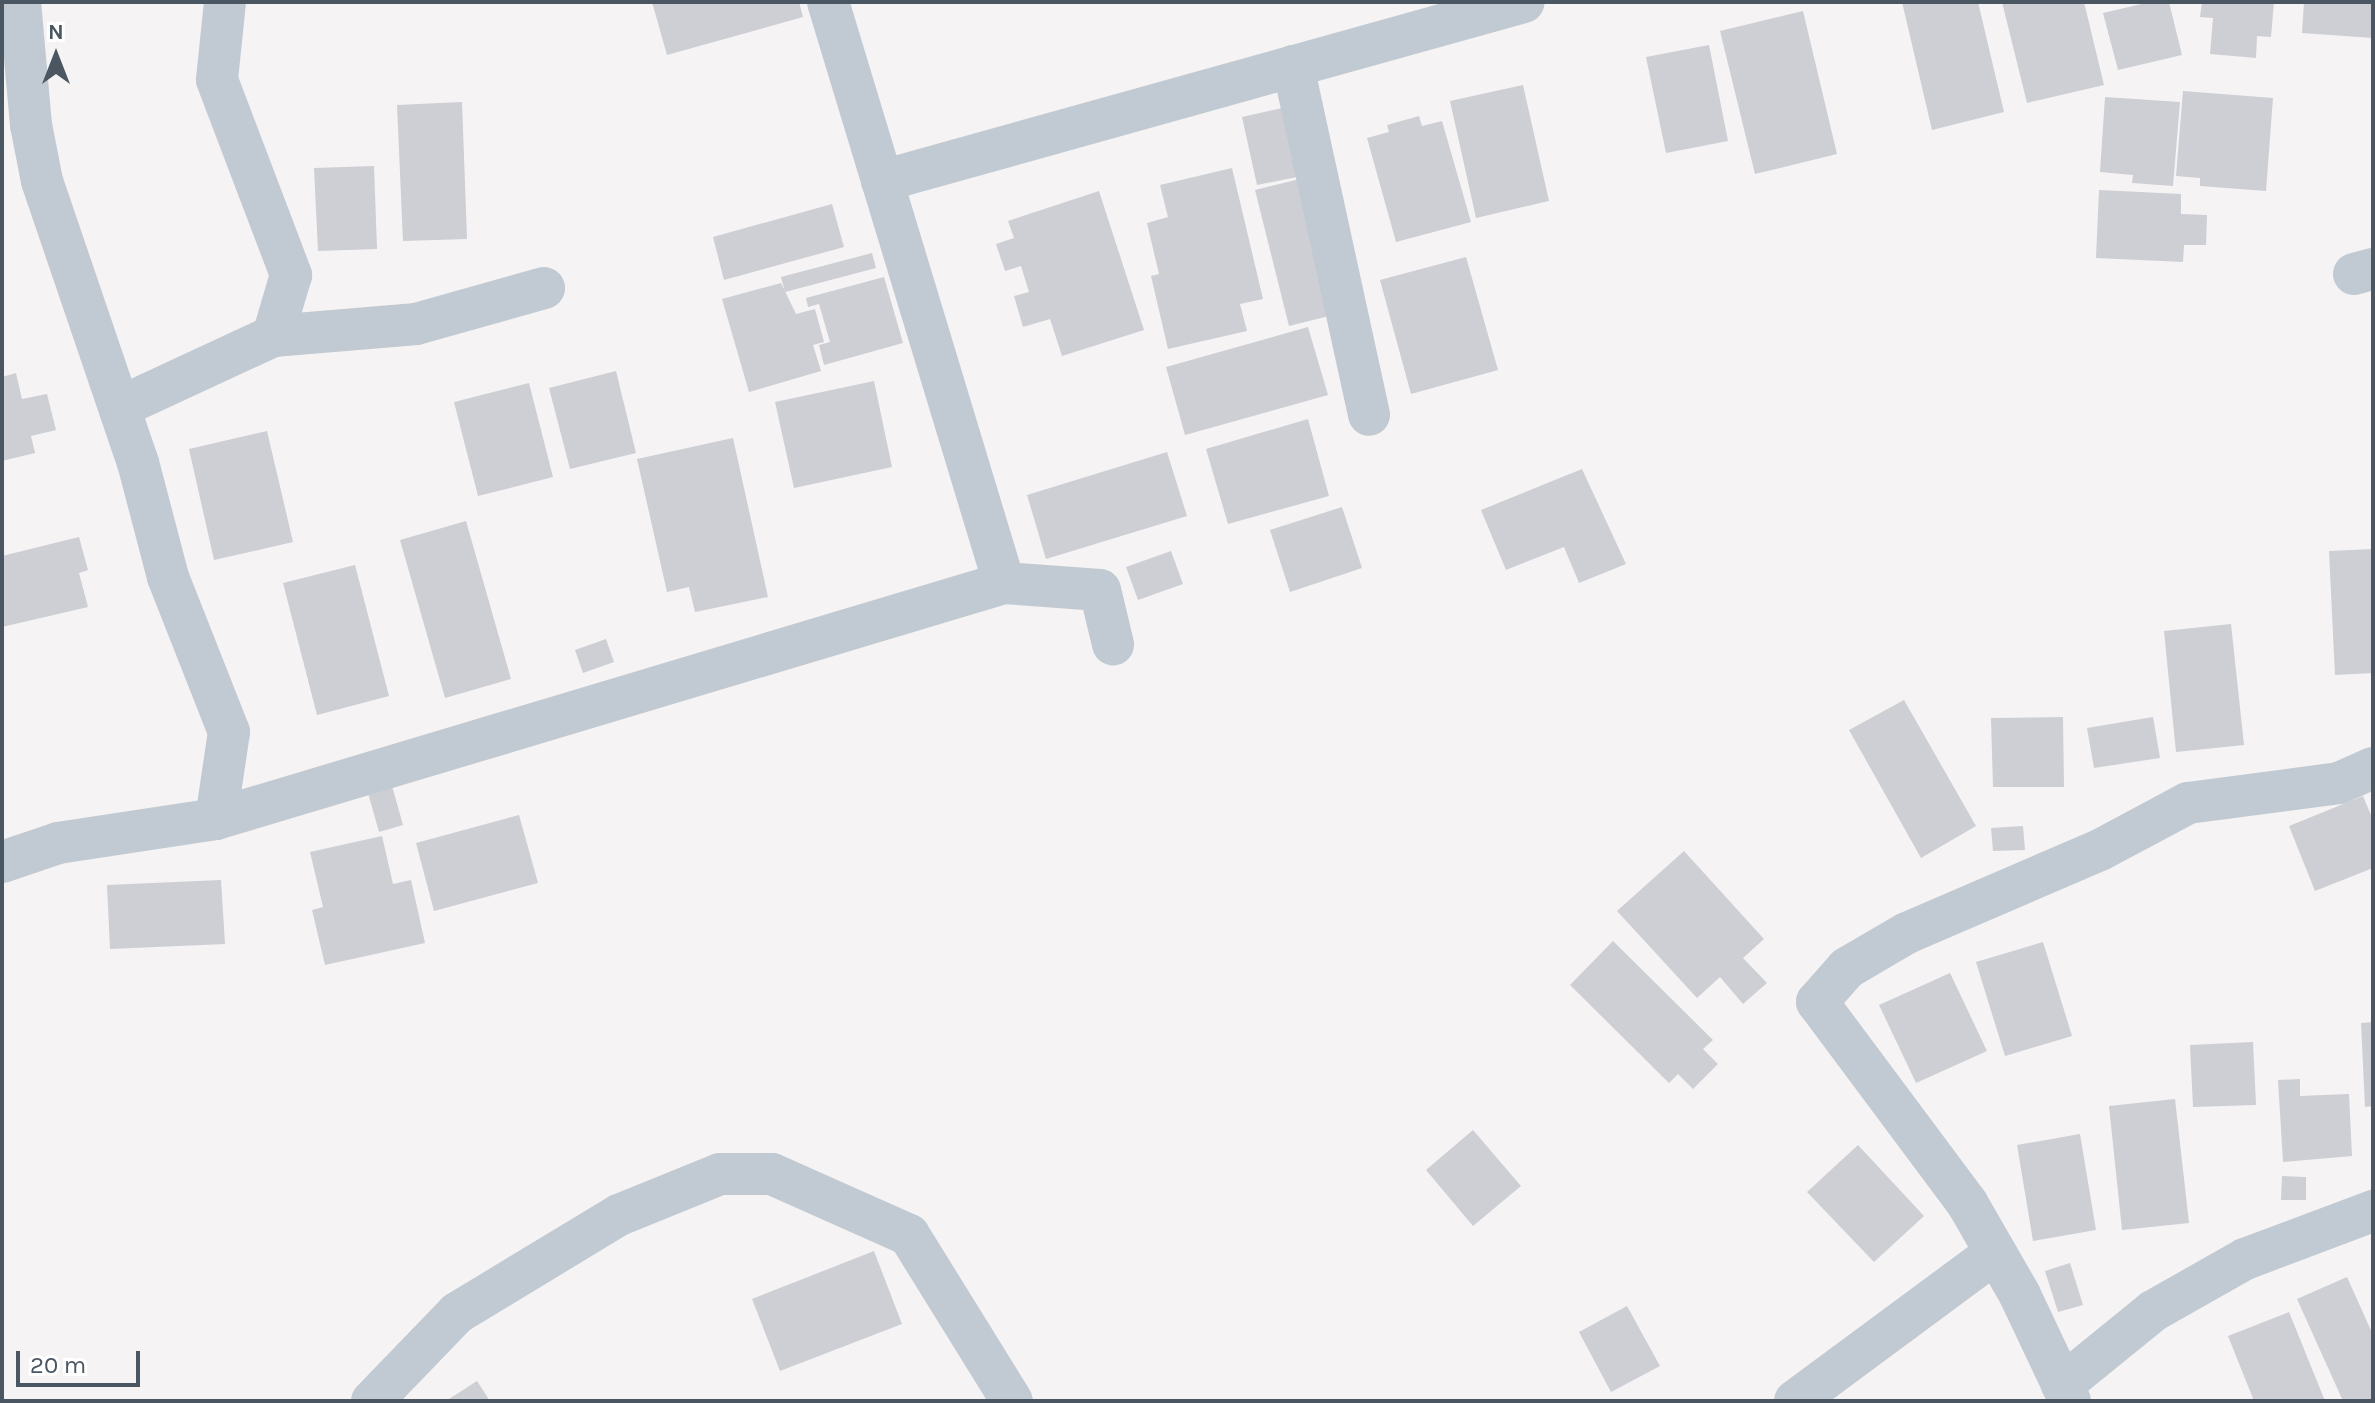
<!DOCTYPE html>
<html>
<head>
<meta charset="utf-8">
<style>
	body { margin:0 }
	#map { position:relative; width:2375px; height:1403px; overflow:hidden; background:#f5f3f3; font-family:Karla,sans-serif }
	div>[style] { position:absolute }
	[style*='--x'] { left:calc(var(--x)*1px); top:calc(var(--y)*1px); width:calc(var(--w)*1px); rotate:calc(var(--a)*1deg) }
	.building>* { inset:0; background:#cdcfd5 }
	.minor>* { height:42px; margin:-21px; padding:0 21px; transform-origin:21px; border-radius:21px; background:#c1cad2 }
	span { translate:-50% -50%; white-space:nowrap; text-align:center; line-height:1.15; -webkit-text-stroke:7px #fff; paint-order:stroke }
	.frame { position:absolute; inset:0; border:4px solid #4a5661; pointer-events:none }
	.north { position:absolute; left:16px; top:16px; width:80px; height:80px; -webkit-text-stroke:6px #fff; paint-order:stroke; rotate:0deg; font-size:22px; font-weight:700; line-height:32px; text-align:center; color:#4a5661 }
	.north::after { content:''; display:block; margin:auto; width:28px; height:36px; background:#4a5661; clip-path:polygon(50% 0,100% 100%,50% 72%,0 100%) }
	.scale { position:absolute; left:16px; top:1351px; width:124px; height:36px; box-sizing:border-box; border:4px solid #4a5661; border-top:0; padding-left:10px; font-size:24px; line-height:28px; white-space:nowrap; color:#4a5661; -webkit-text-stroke:6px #fff; paint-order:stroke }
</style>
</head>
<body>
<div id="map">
	<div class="building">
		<i style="clip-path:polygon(652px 2px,799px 2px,803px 17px,667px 55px)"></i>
		<i style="clip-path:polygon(1902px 2px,1978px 2px,2004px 112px,1932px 130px)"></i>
		<i style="clip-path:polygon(2002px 2px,2084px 2px,2104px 85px,2027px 103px)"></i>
		<i style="clip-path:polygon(2150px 2px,2169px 2px,2182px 55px,2118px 70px,2103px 13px)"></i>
		<i style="clip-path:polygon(2202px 2px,2274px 2px,2271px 37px,2257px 36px,2256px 58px,2210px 54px,2213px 18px,2200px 17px)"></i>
		<i style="clip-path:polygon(2304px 2px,2373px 2px,2373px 38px,2302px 33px)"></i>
		<i style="clip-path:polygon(1803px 11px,1837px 154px,1755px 174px,1720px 31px)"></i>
		<i style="clip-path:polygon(1709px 45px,1728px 141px,1666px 153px,1646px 57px)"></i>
		<i style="clip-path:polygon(1523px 85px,1549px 201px,1476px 218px,1450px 101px)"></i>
		<i style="clip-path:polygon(2183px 91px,2273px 98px,2266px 191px,2200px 186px,2200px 178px,2176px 176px)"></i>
		<i style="clip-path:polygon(2105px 97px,2180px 102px,2173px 186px,2132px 183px,2133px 175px,2100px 172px)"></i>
		<i style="clip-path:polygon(462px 102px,467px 239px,403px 241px,397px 105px)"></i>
		<i style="clip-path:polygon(1282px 108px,1297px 177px,1257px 185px,1242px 117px)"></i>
		<i style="clip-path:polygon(1419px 116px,1422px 126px,1442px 121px,1471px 222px,1396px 242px,1367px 138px,1389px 132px,1387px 125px)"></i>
		<i style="clip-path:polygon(374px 166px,377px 249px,318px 251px,314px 168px)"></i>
		<i style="clip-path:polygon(1232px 168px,1263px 299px,1240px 304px,1247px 331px,1168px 349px,1151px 276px,1159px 274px,1147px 223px,1168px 217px,1160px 185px)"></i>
		<i style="clip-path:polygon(1300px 179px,1333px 315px,1289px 326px,1255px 190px)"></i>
		<i style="clip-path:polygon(2099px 190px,2181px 194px,2181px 214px,2207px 215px,2206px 245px,2184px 245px,2183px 262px,2096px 258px)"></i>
		<i style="clip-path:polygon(1099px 191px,1144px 330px,1062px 356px,1050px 319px,1023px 327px,1014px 296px,1029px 292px,1021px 266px,1005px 271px,996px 244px,1014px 238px,1008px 221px)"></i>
		<i style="clip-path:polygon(832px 204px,844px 247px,724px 280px,713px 237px)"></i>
		<i style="clip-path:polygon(872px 253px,876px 268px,785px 292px,781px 277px)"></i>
		<i style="clip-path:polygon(1466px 257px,1498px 370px,1411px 394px,1380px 280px)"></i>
		<i style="clip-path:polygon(884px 277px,903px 343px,824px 365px,819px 345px,830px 342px,819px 304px,808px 307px,806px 298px)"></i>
		<i style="clip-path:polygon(781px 283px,796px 314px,815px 309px,824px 342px,813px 345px,821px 371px,749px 392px,722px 299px)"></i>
		<i style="clip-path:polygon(1308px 327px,1328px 395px,1185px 435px,1166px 367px)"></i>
		<i style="clip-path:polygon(616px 371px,636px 453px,570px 469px,549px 388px)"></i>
		<i style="clip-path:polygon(16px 373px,22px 399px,47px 394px,56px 430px,31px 436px,35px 453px,2px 461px,2px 377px)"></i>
		<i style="clip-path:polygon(874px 381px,892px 467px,794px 488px,775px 402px)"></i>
		<i style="clip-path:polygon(529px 383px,553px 477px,478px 496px,454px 402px)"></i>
		<i style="clip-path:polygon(1308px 419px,1329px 496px,1228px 524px,1206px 449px)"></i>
		<i style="clip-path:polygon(267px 431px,293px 542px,214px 560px,189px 449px)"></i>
		<i style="clip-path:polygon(733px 438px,768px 597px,695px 612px,689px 587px,667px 592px,637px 459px)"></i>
		<i style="clip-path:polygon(1167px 452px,1187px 516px,1046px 559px,1027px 495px)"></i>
		<i style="clip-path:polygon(1582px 469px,1626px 564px,1579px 583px,1564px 547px,1506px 570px,1481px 510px)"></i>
		<i style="clip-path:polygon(1342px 507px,1362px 568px,1290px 592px,1270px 530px)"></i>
		<i style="clip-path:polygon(466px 521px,511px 679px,445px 698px,400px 540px)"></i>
		<i style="clip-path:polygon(79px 537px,88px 570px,79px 573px,88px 607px,2px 627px,2px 556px)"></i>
		<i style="clip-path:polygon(2373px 549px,2373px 673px,2335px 675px,2329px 551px)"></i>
		<i style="clip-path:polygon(1171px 551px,1183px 584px,1138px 600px,1126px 567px)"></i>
		<i style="clip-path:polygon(355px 565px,389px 696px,317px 715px,283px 583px)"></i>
		<i style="clip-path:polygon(2231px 624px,2244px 745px,2176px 752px,2164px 631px)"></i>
		<i style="clip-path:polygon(606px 639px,614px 662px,583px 673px,575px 650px)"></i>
		<i style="clip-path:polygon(1904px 700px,1976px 826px,1921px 858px,1849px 730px)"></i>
		<i style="clip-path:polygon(2063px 717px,2064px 787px,1993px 787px,1991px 718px)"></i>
		<i style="clip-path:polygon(2153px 717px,2160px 758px,2094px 768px,2087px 728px)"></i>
		<i style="clip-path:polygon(392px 786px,403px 825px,379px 832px,368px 793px)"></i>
		<i style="clip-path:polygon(2363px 796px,2373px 820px,2373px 868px,2315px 891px,2289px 826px)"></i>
		<i style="clip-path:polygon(519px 815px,538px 883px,434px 911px,416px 843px)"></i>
		<i style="clip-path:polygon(2023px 826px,2025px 850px,1993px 851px,1991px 828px)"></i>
		<i style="clip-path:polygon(382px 836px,393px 884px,411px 880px,425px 943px,325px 965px,312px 910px,323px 907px,310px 852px)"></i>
		<i style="clip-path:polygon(1684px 851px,1764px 939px,1743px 958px,1767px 983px,1743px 1004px,1720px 977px,1697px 998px,1617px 911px)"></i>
		<i style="clip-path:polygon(221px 880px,225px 944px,110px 949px,107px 885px)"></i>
		<i style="clip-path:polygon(1613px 941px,1713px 1040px,1703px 1049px,1718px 1064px,1693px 1089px,1678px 1074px,1669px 1083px,1570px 985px)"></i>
		<i style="clip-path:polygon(2043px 942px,2072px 1036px,2005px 1056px,1976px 962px)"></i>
		<i style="clip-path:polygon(1950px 973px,1987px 1051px,1916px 1083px,1879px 1005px)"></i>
		<i style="clip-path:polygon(2373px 1022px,2373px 1106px,2365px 1107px,2361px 1023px)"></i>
		<i style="clip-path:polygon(2253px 1042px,2256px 1105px,2193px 1107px,2190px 1045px)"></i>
		<i style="clip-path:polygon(2300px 1079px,2300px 1096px,2349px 1094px,2352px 1156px,2283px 1162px,2278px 1080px)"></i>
		<i style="clip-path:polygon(2175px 1099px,2189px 1223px,2122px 1230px,2109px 1106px)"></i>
		<i style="clip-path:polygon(1473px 1130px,1521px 1186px,1473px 1226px,1426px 1170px)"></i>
		<i style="clip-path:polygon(2080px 1134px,2096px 1230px,2033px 1241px,2017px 1145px)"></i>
		<i style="clip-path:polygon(1858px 1145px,1924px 1216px,1874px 1262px,1807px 1192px)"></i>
		<i style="clip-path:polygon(2282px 1176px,2306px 1177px,2306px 1200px,2281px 1200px)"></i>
		<i style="clip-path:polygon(874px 1251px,902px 1324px,780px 1371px,752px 1299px)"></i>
		<i style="clip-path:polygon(2070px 1263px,2083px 1305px,2058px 1312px,2045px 1271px)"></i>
		<i style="clip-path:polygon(2347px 1277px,2373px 1335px,2373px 1401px,2343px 1401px,2297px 1299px)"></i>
		<i style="clip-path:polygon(1627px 1306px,1660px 1366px,1611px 1392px,1579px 1332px)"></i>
		<i style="clip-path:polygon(2289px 1312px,2325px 1401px,2254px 1401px,2228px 1336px)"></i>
		<i style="clip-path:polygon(477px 1381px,490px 1401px,446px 1401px)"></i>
	</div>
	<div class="minor">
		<i style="--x:225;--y:2;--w:78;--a:95.9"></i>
		<i style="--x:217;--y:80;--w:209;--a:69.2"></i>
		<i style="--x:291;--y:275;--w:64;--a:106.4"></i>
		<i style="--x:1293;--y:66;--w:357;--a:77.7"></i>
		<i style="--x:882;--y:181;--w:666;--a:-15.58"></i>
		<i style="--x:2354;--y:274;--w:20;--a:-15"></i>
		<i style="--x:120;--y:407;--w:169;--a:-24.9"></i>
		<i style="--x:273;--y:336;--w:144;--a:-4.8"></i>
		<i style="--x:416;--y:324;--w:133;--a:-15.7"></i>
		<i style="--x:1004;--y:583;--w:96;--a:4.2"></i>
		<i style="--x:1100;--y:590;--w:56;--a:76.5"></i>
		<i style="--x:216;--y:819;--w:823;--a:-16.67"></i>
		<i style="--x:1004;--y:583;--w:607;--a:-106.85"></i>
		<i style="--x:2;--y:862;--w:59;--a:-18.7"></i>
		<i style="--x:58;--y:843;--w:160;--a:-8.6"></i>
		<i style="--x:216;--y:819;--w:88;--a:-81.5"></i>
		<i style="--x:229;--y:732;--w:167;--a:-111.5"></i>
		<i style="--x:168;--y:577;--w:118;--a:-104.7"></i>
		<i style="--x:138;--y:463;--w:298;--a:-108.8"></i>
		<i style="--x:42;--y:181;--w:57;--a:-101.1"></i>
		<i style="--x:31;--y:125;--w:123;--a:-95.1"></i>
		<i style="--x:2062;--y:1385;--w:117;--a:-39.1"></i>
		<i style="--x:2153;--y:1311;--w:106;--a:-29.5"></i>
		<i style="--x:2245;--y:1259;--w:137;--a:-20.6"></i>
		<i style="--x:372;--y:1401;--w:122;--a:-46"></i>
		<i style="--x:457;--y:1313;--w:189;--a:-31.2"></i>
		<i style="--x:619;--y:1215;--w:109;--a:-22.1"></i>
		<i style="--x:720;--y:1174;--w:52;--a:0"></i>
		<i style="--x:772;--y:1174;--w:150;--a:24"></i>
		<i style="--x:909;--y:1235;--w:195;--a:58.2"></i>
		<i style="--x:1795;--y:1401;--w:249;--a:-36.5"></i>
		<i style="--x:2070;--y:1401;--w:117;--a:-115.3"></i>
		<i style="--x:2020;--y:1295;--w:106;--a:-119.9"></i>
		<i style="--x:1967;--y:1203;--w:251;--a:-126.7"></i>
		<i style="--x:1817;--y:1002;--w:45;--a:-48.6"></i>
		<i style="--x:1847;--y:968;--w:69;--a:-30.3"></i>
		<i style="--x:1907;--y:933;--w:210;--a:-23.3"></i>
		<i style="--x:2100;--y:850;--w:100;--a:-28.1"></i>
		<i style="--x:2188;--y:803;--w:152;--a:-7.5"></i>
		<i style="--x:2339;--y:783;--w:37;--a:-24"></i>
	</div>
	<div class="frame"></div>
	<div class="north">N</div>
	<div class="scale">20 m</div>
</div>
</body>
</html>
